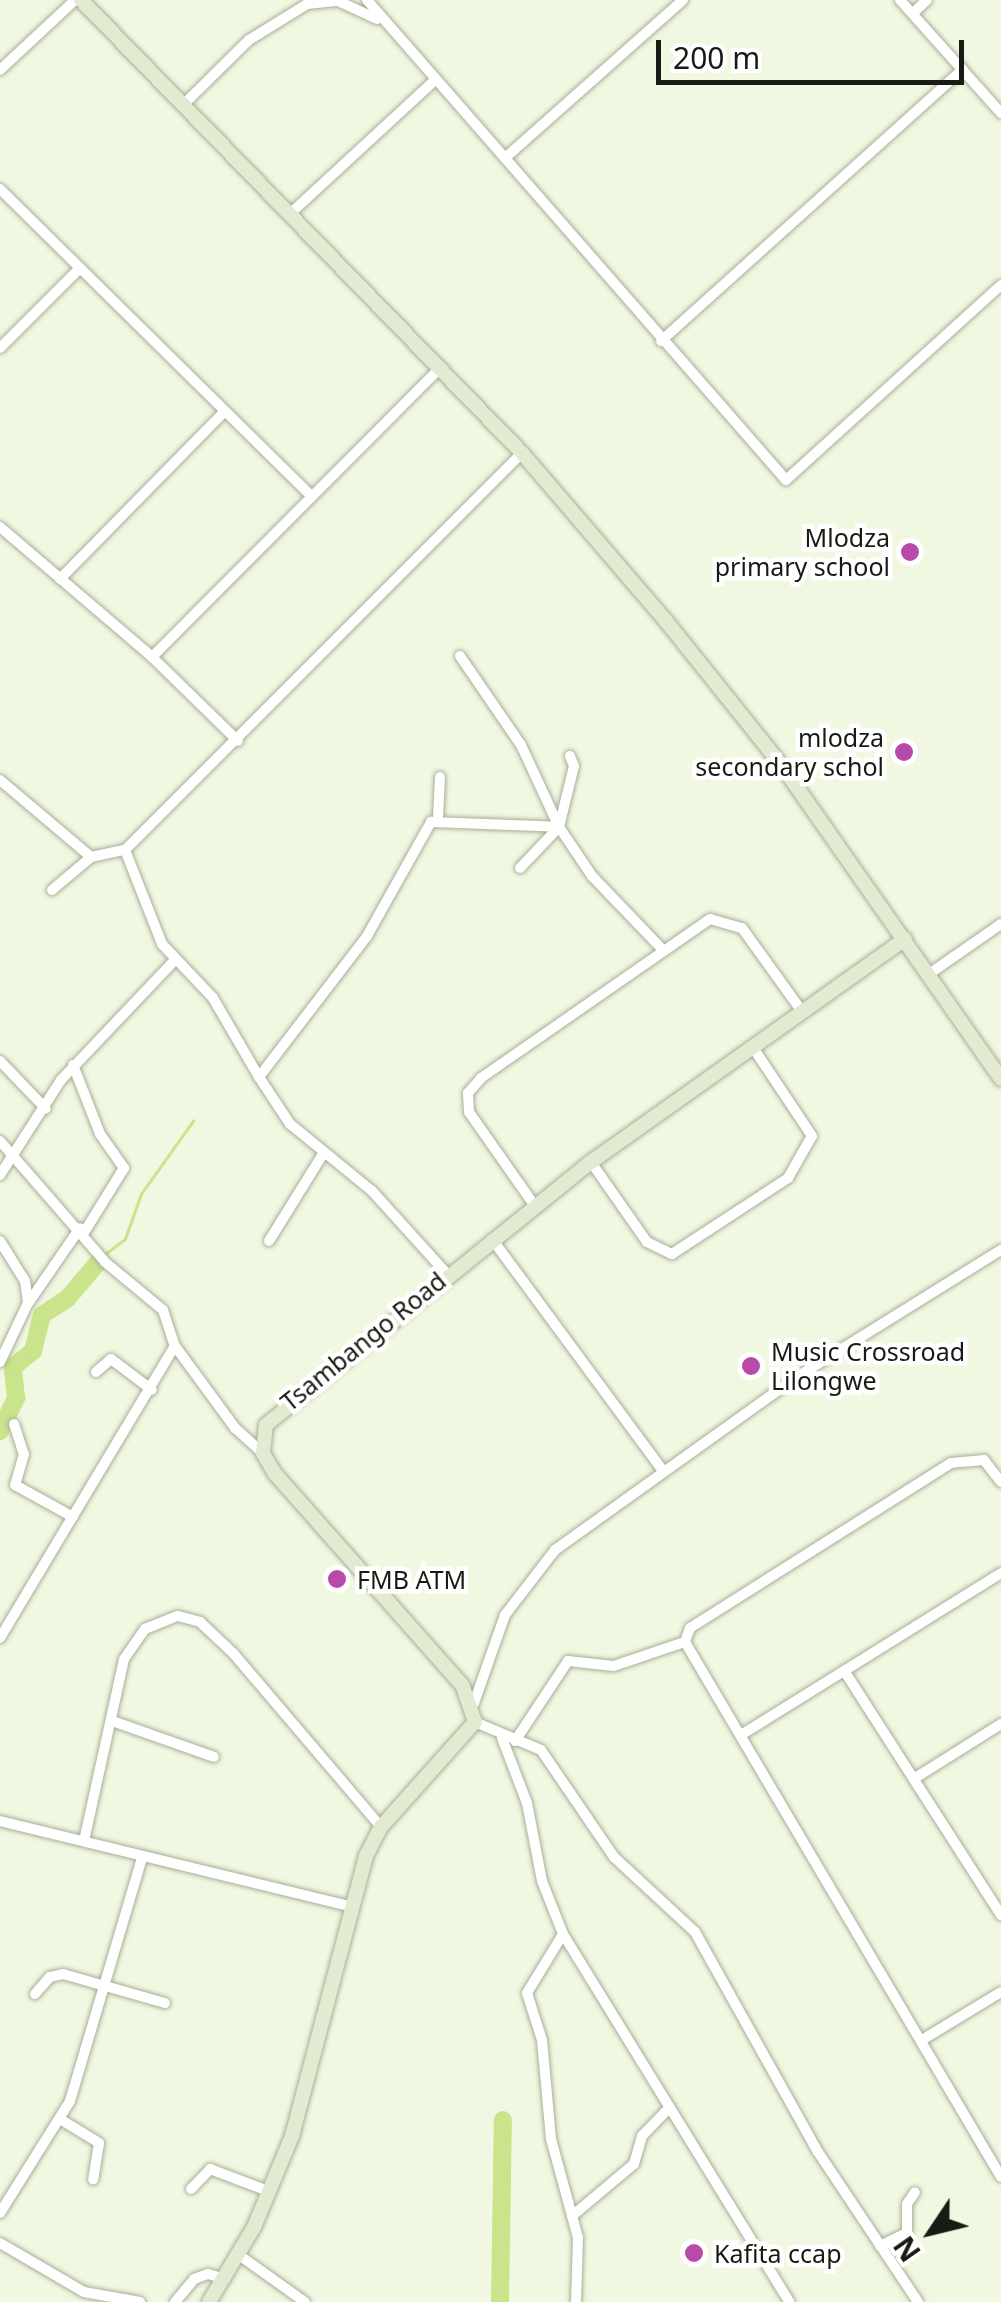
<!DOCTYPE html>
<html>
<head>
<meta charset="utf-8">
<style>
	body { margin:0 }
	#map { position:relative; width:1001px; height:2302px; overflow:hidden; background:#f0f8e1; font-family:"Noto Sans",sans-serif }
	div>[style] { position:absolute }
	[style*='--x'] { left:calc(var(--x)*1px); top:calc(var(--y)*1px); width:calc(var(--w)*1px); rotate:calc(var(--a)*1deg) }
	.stream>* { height:2.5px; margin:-1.25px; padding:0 1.25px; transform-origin:1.25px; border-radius:1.25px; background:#c9e48a }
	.river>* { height:18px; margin:-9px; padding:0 9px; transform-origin:9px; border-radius:9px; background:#c9e48a }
	.roads { filter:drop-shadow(0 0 2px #a7af99) drop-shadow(0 0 2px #a7af99) }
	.street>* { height:10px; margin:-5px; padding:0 5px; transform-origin:5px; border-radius:5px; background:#fff }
	.secondary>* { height:14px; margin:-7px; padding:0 7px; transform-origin:7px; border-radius:7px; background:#e3ead2 }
	.dots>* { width:28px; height:28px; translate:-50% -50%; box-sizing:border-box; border:5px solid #fff; border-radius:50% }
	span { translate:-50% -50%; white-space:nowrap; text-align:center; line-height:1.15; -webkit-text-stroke:9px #fff; paint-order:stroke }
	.poi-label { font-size:25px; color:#181b13 }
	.right { translate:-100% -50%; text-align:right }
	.left { translate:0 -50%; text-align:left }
	.street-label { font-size:25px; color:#181b13 }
	.north { position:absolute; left:881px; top:2182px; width:100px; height:100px; -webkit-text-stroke:8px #fff; paint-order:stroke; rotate:235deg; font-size:28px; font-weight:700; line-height:40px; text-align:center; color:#181b13 }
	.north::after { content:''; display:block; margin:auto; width:35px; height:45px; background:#181b13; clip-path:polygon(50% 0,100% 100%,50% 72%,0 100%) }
	.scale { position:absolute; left:656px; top:40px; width:308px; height:45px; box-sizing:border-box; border:5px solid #181b13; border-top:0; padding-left:12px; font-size:30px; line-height:35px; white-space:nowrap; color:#181b13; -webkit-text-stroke:8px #fff; paint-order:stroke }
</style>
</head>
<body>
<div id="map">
	<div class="stream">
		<i style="--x:105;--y:1254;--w:25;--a:-37"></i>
		<i style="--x:125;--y:1239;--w:48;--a:-70.4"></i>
		<i style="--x:141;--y:1194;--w:90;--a:-54.5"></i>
	</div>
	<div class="river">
		<i style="--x:0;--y:1431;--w:37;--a:-64"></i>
		<i style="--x:16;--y:1398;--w:31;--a:-96"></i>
		<i style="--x:13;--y:1367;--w:26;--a:-39"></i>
		<i style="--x:33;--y:1351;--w:37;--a:-76"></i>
		<i style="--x:42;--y:1315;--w:30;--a:-33"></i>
		<i style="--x:67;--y:1299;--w:51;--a:-49.8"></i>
		<i style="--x:500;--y:2302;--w:182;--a:-89.1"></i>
	</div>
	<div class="roads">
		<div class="street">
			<i style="--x:367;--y:0;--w:637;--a:48.88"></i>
			<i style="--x:786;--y:480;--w:290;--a:-42.2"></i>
			<i style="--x:900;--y:0;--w:152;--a:48.2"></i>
			<i style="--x:913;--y:13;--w:19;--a:-43"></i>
			<i style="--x:0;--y:70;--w:103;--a:-43"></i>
			<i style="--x:184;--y:104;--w:91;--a:-44.6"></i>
			<i style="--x:249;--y:40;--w:68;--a:-31.8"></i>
			<i style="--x:307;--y:4;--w:31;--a:-6"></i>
			<i style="--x:338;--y:1;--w:43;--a:24.8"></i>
			<i style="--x:505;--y:158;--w:238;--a:-41.6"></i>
			<i style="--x:0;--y:189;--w:437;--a:44.6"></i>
			<i style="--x:292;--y:212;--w:193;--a:-42.7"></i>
			<i style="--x:661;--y:341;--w:406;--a:-42"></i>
			<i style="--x:0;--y:348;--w:113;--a:-45"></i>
			<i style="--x:0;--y:527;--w:200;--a:40.5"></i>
			<i style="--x:152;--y:657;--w:120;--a:44.3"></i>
			<i style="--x:60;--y:579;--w:233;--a:-45.5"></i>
			<i style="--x:460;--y:656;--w:108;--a:55.6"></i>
			<i style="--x:521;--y:745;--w:90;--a:65.1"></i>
			<i style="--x:559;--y:827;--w:59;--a:56"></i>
			<i style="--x:592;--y:876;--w:103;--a:46.2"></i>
			<i style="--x:152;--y:657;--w:408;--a:-45.1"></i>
			<i style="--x:0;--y:780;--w:119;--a:40.2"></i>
			<i style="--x:91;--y:857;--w:35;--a:-12"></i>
			<i style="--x:125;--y:850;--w:561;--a:-45"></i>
			<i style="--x:438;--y:818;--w:41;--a:-87.2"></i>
			<i style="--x:125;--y:850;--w:101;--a:68.5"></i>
			<i style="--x:162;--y:944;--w:74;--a:46.6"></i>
			<i style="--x:213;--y:998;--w:91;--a:59.8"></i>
			<i style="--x:520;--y:868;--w:57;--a:-46.4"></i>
			<i style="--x:559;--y:827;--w:63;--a:-76.2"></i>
			<i style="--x:574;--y:766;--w:11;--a:-112"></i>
			<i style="--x:52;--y:890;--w:51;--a:-40.2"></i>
			<i style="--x:929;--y:974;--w:88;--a:-34.8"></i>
			<i style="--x:0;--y:1061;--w:66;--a:46.2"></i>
			<i style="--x:73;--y:1065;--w:74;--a:68.6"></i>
			<i style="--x:100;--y:1134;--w:42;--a:54.8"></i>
			<i style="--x:124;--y:1168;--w:78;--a:121.8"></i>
			<i style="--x:0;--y:1141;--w:160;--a:49"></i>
			<i style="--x:105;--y:1262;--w:75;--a:39.6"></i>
			<i style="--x:163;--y:1310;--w:38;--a:72"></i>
			<i style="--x:175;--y:1346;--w:102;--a:53.8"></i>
			<i style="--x:235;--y:1428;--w:38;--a:42"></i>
			<i style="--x:591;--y:1162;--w:98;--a:55"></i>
			<i style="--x:647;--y:1242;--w:28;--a:26"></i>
			<i style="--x:672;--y:1254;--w:139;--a:-33.2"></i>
			<i style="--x:788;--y:1178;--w:48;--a:-60.3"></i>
			<i style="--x:812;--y:1136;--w:108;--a:-123.7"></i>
			<i style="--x:0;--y:1175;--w:113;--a:-57.3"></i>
			<i style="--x:61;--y:1080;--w:166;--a:-46.5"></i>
			<i style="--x:535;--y:1206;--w:115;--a:-125.1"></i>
			<i style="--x:469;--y:1112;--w:19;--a:-93"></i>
			<i style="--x:468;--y:1093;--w:20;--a:-49"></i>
			<i style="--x:481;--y:1078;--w:279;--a:-34.8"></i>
			<i style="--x:710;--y:919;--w:33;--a:16"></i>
			<i style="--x:742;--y:928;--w:101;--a:54.3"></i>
			<i style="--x:492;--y:1239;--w:288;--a:53.6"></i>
			<i style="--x:0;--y:1241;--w:47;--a:58"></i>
			<i style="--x:25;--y:1281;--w:21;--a:82"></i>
			<i style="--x:269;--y:1241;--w:102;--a:-58.2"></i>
			<i style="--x:447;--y:1274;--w:112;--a:-132.1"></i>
			<i style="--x:372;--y:1191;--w:106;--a:-140.7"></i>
			<i style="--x:290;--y:1124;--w:56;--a:-123.4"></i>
			<i style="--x:259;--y:1077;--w:178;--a:-52.5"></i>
			<i style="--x:367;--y:936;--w:131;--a:-60.7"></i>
			<i style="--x:431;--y:822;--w:128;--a:2.2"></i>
			<i style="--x:0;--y:1362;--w:63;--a:-64.7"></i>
			<i style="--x:27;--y:1305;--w:93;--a:-55.5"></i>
			<i style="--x:96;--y:1372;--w:20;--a:-41"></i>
			<i style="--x:111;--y:1359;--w:51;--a:37.1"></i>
			<i style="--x:14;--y:1424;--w:32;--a:72"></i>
			<i style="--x:24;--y:1454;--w:32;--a:106"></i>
			<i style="--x:15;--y:1485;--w:66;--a:28.9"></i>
			<i style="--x:1001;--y:1482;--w:28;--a:-128"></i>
			<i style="--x:984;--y:1460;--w:33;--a:175"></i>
			<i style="--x:951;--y:1463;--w:309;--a:147.7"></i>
			<i style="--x:690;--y:1628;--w:15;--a:110"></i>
			<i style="--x:685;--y:1642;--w:621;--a:59.43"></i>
			<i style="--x:0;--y:1638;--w:340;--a:-59.1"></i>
			<i style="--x:845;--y:1672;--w:289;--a:57.3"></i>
			<i style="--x:474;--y:1703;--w:93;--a:-70.6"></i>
			<i style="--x:505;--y:1615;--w:82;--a:-52.4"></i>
			<i style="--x:555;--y:1550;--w:295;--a:-35.6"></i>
			<i style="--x:795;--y:1378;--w:243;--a:-31.9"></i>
			<i style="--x:112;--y:1721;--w:108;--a:19.4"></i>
			<i style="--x:475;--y:1722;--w:72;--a:23"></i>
			<i style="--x:541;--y:1750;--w:130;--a:55.7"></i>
			<i style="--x:614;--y:1857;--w:110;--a:42.8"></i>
			<i style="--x:695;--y:1932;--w:252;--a:60.8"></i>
			<i style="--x:818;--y:2152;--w:180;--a:56.3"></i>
			<i style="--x:741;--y:1735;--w:306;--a:-31.9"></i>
			<i style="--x:502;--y:1738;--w:70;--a:69"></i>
			<i style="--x:527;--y:1803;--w:79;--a:79.1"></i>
			<i style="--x:542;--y:1881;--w:57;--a:68.4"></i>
			<i style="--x:563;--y:1934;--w:432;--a:58.4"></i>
			<i style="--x:515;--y:1741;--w:96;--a:-56.5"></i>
			<i style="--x:568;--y:1661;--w:46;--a:6.2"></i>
			<i style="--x:614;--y:1666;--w:75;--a:-18.7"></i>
			<i style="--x:915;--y:1778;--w:102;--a:-32.1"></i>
			<i style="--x:0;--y:1821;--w:359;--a:13.7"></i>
			<i style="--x:84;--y:1841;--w:186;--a:-77.6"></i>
			<i style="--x:124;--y:1659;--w:37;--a:-55"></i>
			<i style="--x:145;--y:1629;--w:35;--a:-22"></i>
			<i style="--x:178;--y:1616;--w:23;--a:15"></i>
			<i style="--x:200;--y:1622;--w:45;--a:43.2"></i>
			<i style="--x:233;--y:1653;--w:228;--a:49.6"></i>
			<i style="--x:563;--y:1934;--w:69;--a:121.4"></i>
			<i style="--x:527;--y:1993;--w:49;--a:72.3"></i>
			<i style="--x:542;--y:2040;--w:99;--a:84.8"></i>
			<i style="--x:551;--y:2139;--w:103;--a:74.7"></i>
			<i style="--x:578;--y:2238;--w:64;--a:91.8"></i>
			<i style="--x:35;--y:1994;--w:23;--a:-49"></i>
			<i style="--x:50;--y:1977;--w:13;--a:-13"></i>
			<i style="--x:63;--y:1974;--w:106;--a:15.9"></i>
			<i style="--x:922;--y:2040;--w:92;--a:-31.3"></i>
			<i style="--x:60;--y:2119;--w:46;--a:31.6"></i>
			<i style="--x:99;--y:2143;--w:37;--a:99"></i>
			<i style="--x:191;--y:2189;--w:28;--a:-46"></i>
			<i style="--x:210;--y:2169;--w:65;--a:20.7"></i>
			<i style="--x:0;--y:2213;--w:132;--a:-58"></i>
			<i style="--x:70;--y:2101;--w:253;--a:-73.5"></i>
			<i style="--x:572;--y:2216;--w:81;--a:-40"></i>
			<i style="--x:634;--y:2164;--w:29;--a:-74"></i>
			<i style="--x:642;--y:2136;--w:40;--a:-46"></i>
			<i style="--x:0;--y:2243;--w:97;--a:30.3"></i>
			<i style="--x:84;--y:2292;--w:57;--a:10.1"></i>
			<i style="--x:880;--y:2246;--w:30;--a:-26"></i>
			<i style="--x:907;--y:2233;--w:29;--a:-90"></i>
			<i style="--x:907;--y:2204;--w:14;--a:-56"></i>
			<i style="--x:239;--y:2255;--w:81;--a:35.5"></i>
			<i style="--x:175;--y:2302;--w:30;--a:-50"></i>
			<i style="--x:194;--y:2279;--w:15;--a:-20"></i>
			<i style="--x:208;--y:2274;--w:18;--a:16"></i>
		</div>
		<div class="secondary">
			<i style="--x:81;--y:0;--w:632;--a:45.77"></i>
			<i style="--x:522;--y:453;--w:221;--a:49.4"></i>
			<i style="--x:666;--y:621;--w:186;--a:51.3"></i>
			<i style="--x:782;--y:766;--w:382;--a:55"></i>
			<i style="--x:209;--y:2302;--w:87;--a:-59"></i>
			<i style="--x:254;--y:2227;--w:99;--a:-67.3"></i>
			<i style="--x:292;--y:2136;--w:290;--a:-75.2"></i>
			<i style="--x:366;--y:1856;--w:33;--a:-63"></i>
			<i style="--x:381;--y:1827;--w:141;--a:-48.2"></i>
			<i style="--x:475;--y:1722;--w:39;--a:-109"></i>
			<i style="--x:462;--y:1685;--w:282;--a:-131.5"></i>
			<i style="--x:275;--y:1474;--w:24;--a:-120"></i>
			<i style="--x:263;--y:1453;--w:28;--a:-84"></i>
			<i style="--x:266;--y:1425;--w:418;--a:-39"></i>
			<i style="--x:591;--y:1162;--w:385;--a:-35.4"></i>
		</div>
	</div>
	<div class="dots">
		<i style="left:910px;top:552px;background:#b84baa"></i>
		<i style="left:904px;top:752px;background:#b84baa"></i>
		<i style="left:751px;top:1366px;background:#b84baa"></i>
		<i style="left:337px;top:1579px;background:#b84baa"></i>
		<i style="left:694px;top:2253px;background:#b84baa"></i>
	</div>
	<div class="poi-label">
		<span class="right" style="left:890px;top:552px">Mlodza<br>primary school</span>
		<span class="right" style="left:884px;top:752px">mlodza<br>secondary schol</span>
		<span class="left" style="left:771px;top:1366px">Music Crossroad<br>Lilongwe</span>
		<span class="left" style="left:357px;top:1579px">FMB ATM</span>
		<span class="left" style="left:714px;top:2253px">Kafita ccap</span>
	</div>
	<div class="street-label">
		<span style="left:363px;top:1341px;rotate:-39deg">Tsambango Road</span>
	</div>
	<div class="north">N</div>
	<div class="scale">200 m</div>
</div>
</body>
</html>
